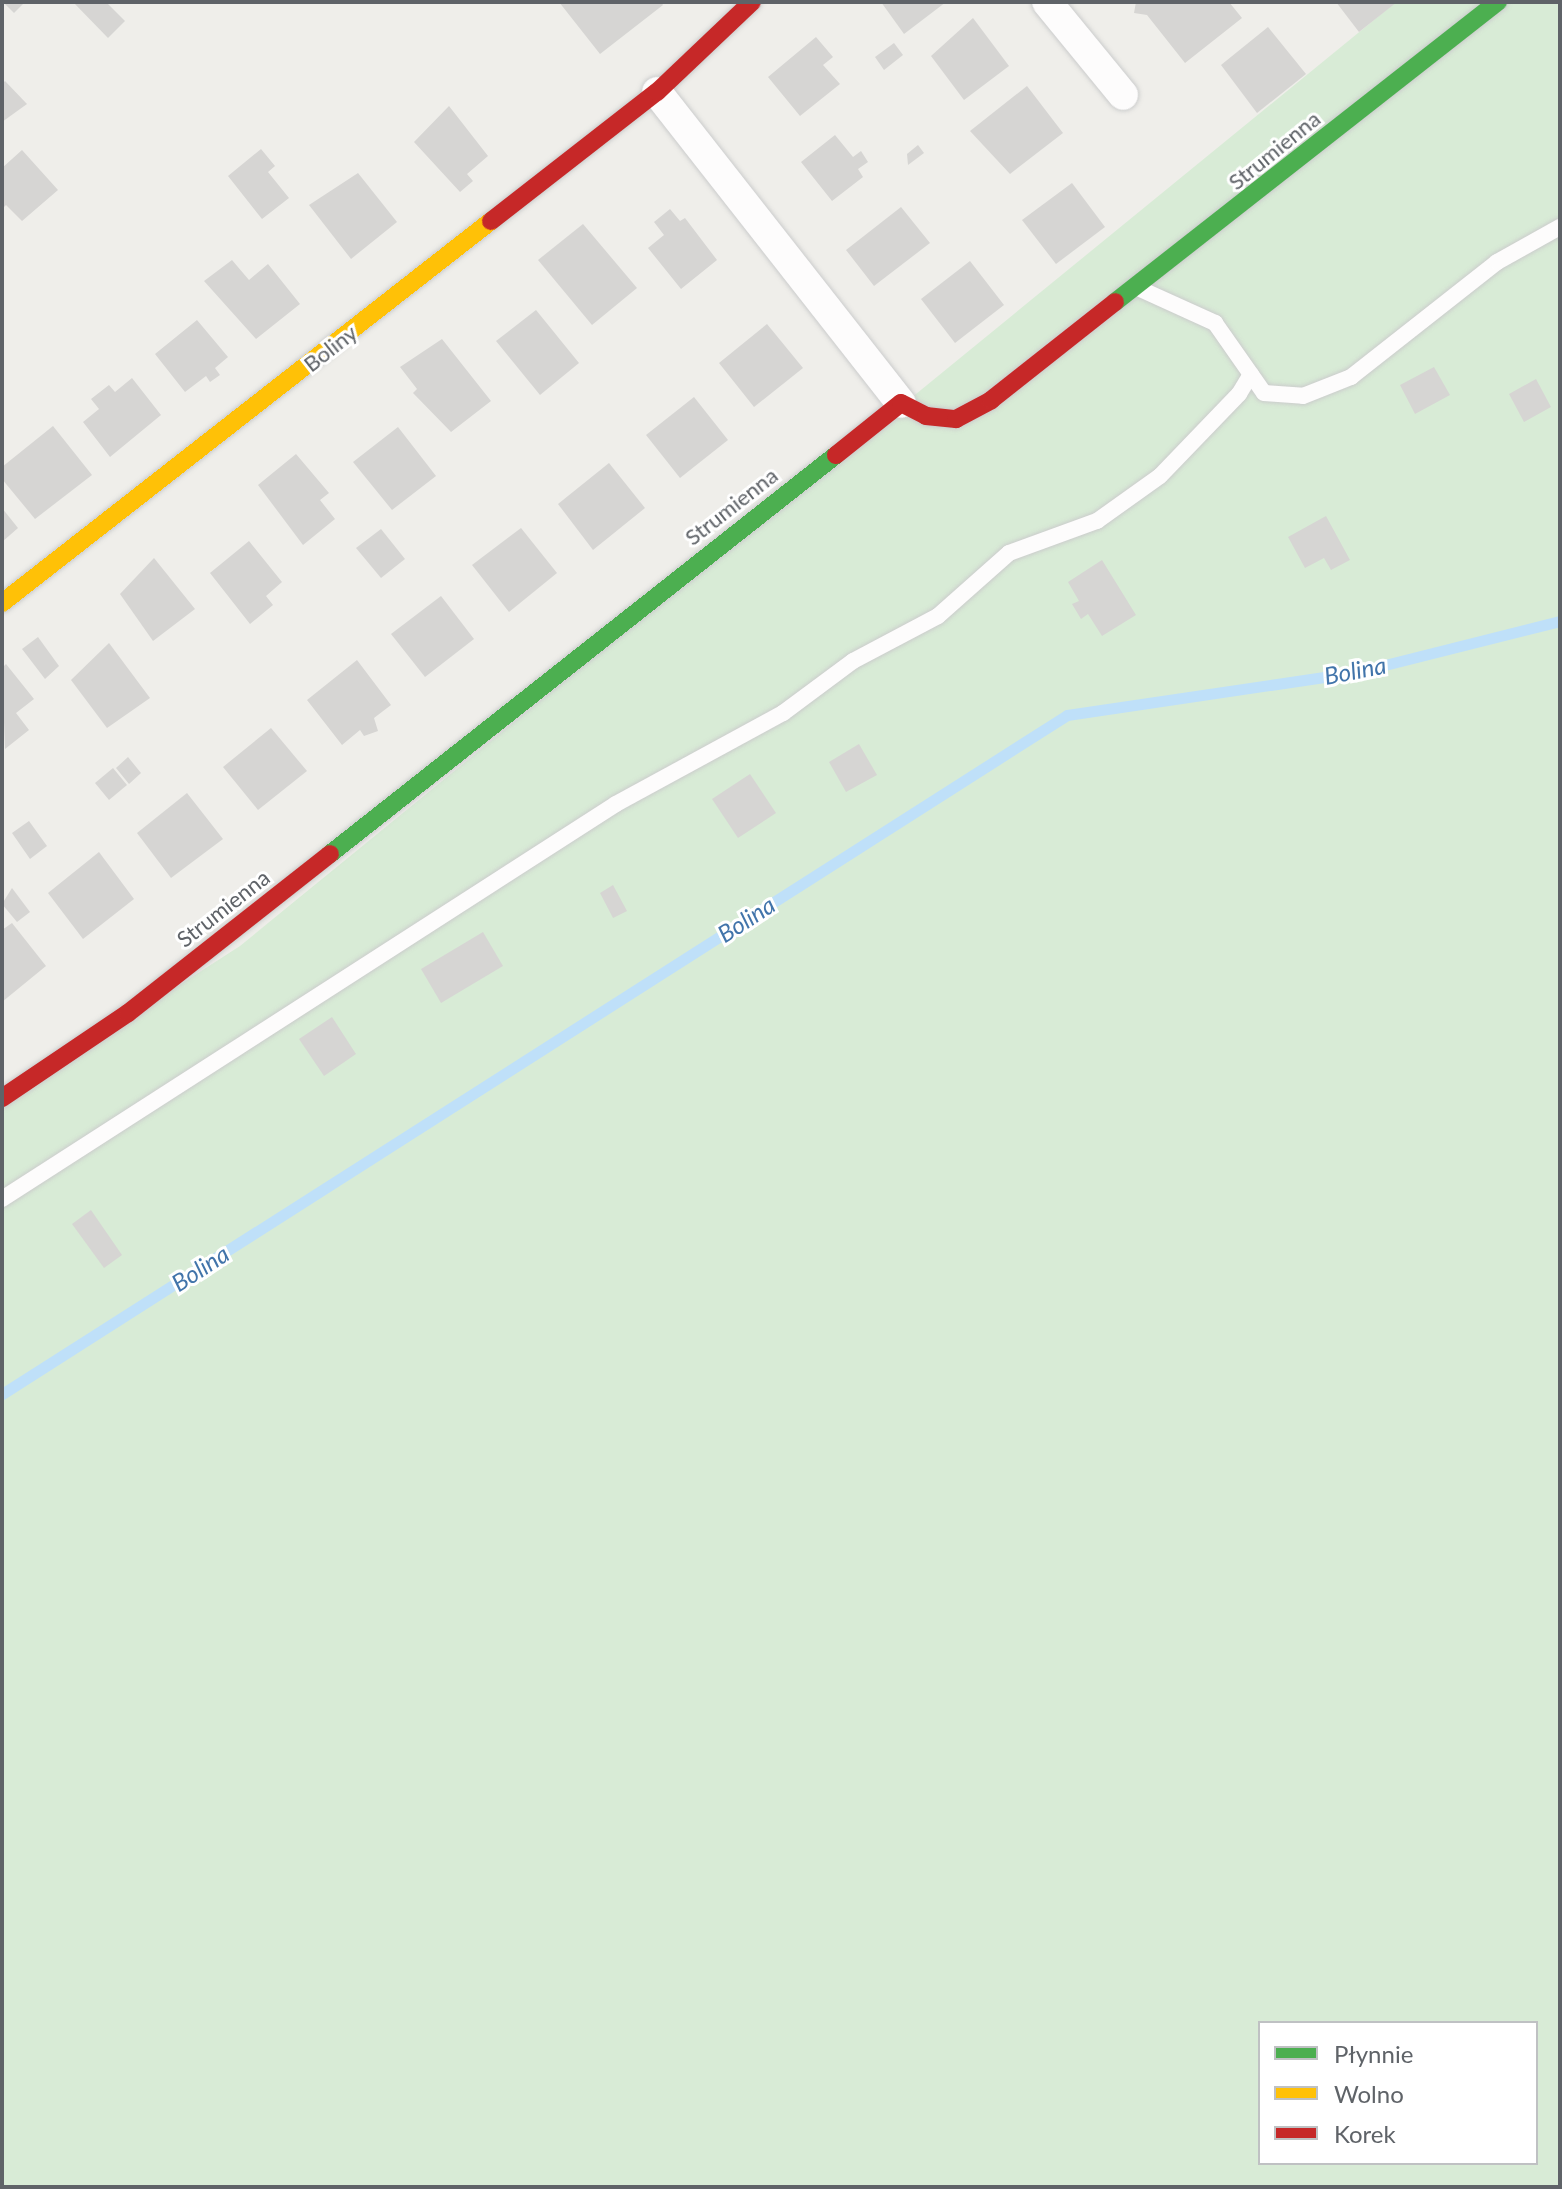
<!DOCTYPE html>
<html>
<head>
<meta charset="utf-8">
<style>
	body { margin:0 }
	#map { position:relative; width:1562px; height:2189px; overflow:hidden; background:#efeeea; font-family:Lato,sans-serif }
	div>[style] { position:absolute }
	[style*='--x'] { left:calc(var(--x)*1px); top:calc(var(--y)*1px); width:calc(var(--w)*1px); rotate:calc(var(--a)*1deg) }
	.green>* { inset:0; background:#d8ebd6 }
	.stream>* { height:11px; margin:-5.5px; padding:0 5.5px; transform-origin:5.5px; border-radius:5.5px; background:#bfe0f9 }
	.building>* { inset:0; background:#d6d5d3 }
	.roads { filter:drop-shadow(0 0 2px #cbcccc) drop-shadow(0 0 2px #cbcccc) }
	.lane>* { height:16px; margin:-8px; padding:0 8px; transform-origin:8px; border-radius:8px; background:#fdfcfc }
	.street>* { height:30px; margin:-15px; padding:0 15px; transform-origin:15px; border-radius:15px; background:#fdfcfc }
	.fast>* { height:18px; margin:-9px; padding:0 9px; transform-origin:9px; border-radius:9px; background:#4caf50 }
	.slow>* { height:18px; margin:-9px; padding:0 9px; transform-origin:9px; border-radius:9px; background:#ffc107 }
	.jam>* { height:18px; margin:-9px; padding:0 9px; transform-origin:9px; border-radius:9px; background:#c62828 }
	span { translate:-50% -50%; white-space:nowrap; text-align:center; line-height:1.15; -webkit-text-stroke:6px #fff; paint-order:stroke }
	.street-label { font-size:22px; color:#5f6368 }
	.water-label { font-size:24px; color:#4174aa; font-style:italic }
	.frame { position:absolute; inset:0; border:4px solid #5f6368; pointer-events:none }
	.legend { position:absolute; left:1258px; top:2021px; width:280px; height:144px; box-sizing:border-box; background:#fff; border:2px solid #bfc1c3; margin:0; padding:10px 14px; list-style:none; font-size:24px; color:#5f6368 }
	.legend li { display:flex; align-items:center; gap:16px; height:40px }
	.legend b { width:40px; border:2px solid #bfc1c3 }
</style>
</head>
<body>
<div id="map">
	<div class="green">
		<i style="clip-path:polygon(evenodd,1396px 2px,1560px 2px,1560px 2187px,2px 2187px,2px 1099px,240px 946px,1396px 2px,1260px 2023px,1536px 2023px,1536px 2163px,1260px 2163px,1260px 2023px)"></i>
	</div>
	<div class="stream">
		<i style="--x:2;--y:1394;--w:1263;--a:-32.52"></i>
		<i style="--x:1067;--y:715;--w:289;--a:-8.4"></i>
		<i style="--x:1353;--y:673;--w:213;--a:-14.1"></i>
	</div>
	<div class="building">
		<i style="clip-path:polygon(3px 2px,25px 2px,14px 13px)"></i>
		<i style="clip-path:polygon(73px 2px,106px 2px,125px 21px,108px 38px)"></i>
		<i style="clip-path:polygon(559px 2px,661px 2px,663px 5px,600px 54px)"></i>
		<i style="clip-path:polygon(881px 2px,946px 2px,904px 34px)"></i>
		<i style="clip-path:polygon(1136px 2px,1229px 2px,1242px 18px,1185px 63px,1147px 15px,1134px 13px)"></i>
		<i style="clip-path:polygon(1336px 2px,1397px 2px,1359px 32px)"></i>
		<i style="clip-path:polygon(973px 18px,1009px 66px,964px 100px,931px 56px)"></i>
		<i style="clip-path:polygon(1268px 27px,1306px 74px,1257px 113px,1221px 65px)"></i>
		<i style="clip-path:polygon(816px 37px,833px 57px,823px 65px,840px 84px,800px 116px,768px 77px)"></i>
		<i style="clip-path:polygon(894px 43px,903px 55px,884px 70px,875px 57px)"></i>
		<i style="clip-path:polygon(5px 81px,27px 104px,2px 122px,2px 84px)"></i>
		<i style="clip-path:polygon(1027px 86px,1063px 133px,1010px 174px,970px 131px)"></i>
		<i style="clip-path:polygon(449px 106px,488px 156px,467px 174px,473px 181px,460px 192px,414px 142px)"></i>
		<i style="clip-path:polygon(835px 135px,853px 157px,861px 151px,868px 162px,858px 169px,863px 177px,832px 201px,801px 162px)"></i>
		<i style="clip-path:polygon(918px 145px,924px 153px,908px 165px,907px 154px)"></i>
		<i style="clip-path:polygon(261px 149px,275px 166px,268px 172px,289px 198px,262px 219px,228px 176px)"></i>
		<i style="clip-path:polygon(22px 150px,58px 190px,22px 221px,6px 205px,2px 209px,2px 168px)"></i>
		<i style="clip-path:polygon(358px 173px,397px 222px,351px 259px,309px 205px)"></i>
		<i style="clip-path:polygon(1072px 183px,1105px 227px,1056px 264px,1022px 220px)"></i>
		<i style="clip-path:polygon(901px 207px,930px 243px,874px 286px,846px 250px)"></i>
		<i style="clip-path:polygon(670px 209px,680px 221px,685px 218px,717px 260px,681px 289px,648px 248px,664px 235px,654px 222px)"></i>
		<i style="clip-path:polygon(583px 224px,637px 288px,592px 325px,538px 260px)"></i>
		<i style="clip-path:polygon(232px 260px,249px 280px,268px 264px,300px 304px,256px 339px,204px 281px)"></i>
		<i style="clip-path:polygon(970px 261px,1004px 305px,955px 343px,921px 299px)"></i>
		<i style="clip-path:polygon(536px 310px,579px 363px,540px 395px,496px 341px)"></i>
		<i style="clip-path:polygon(197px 320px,228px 357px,215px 368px,220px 375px,210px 382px,206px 376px,185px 392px,155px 354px)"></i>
		<i style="clip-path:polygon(767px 324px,803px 368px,754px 407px,719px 363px)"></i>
		<i style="clip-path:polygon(442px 339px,491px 401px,451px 432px,413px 393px,417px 389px,400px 367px)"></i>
		<i style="clip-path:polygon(1434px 367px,1450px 395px,1415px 414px,1400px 385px)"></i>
		<i style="clip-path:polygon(132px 378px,161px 415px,110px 457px,83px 422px,99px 409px,91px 399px,109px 385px,115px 392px)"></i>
		<i style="clip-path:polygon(1536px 379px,1551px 407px,1524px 422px,1509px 394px)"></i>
		<i style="clip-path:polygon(694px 397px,728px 440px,680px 478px,646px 435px)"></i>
		<i style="clip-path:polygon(53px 426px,92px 475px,35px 519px,2px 479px,2px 467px)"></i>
		<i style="clip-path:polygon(398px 427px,436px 476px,392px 510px,353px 462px)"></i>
		<i style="clip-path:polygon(296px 454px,329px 493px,320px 500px,335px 519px,303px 545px,258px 485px)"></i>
		<i style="clip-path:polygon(609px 463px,645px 508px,593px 550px,558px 504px)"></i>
		<i style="clip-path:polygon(2px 508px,18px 528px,2px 542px)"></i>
		<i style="clip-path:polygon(1326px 516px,1350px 560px,1331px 570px,1324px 558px,1305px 568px,1288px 537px)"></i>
		<i style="clip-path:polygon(521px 528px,557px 573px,509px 612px,472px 565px)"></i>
		<i style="clip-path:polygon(381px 529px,405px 559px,381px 578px,356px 548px)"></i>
		<i style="clip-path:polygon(249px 541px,282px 582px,266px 596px,273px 605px,250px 624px,210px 573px)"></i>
		<i style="clip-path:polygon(154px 558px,195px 609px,153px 641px,120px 594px)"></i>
		<i style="clip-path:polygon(1102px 560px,1136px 615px,1102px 636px,1088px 614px,1081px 619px,1072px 604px,1079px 601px,1068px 582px)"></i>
		<i style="clip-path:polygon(441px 596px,474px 639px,425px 677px,391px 634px)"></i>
		<i style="clip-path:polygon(38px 637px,59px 666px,45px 679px,22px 649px)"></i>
		<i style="clip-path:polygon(109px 643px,150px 698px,107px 728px,71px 680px)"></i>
		<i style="clip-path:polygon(357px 660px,391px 705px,374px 718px,378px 731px,364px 736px,360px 730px,342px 745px,307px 700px)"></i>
		<i style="clip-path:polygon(6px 664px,34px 699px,16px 713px,29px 730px,5px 749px,2px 668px)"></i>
		<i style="clip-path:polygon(271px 728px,307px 771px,258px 810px,223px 767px)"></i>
		<i style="clip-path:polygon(859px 744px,877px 775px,846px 792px,829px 762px)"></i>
		<i style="clip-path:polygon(128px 757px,141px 773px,129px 784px,116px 768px)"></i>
		<i style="clip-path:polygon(113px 768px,127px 785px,109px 800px,95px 783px)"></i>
		<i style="clip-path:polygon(750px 774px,776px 813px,738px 838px,712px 799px)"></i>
		<i style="clip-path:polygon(187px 793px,223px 839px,171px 878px,137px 833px)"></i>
		<i style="clip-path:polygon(29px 821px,47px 846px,30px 859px,12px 833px)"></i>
		<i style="clip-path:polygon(99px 852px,134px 899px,83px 939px,48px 893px)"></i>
		<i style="clip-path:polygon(613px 885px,627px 911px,613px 918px,600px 893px)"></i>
		<i style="clip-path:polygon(12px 888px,30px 912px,17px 922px,2px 904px)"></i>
		<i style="clip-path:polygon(12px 923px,46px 966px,2px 1002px,2px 930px)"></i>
		<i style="clip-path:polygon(483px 932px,503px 966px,441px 1003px,421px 969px)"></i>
		<i style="clip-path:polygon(332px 1017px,356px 1054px,324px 1076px,299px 1039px)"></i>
		<i style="clip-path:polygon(91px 1210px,122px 1255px,104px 1268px,72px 1224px)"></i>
	</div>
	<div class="roads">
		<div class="lane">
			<i style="--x:1138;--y:288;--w:85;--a:24.4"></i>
			<i style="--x:1215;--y:323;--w:85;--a:55"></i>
			<i style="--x:1264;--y:393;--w:39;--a:4"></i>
			<i style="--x:1303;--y:396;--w:52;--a:-21.6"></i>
			<i style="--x:1351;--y:377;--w:186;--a:-38.2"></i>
			<i style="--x:1497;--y:262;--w:72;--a:-29.1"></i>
			<i style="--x:2;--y:1199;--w:730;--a:-32.75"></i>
			<i style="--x:616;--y:804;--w:190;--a:-28.6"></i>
			<i style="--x:783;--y:713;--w:87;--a:-36.6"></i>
			<i style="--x:853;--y:661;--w:96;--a:-27.9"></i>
			<i style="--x:938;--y:616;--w:95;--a:-41.6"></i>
			<i style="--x:1009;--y:553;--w:94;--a:-20"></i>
			<i style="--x:1097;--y:521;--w:77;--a:-35.5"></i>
			<i style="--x:1160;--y:476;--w:114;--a:-46.1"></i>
			<i style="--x:1239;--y:394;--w:23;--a:-59"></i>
		</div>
		<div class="street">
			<i style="--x:1047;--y:2;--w:120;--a:50.7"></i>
			<i style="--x:657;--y:92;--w:395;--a:51.9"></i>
		</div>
		<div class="fast">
			<i style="--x:1115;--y:302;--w:487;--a:-38.1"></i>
			<i style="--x:330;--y:854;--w:644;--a:-38.26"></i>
		</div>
		<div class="slow">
			<i style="--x:2;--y:603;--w:621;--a:-38"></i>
		</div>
		<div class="jam">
			<i style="--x:491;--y:221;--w:210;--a:-37.9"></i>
			<i style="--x:657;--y:92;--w:131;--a:-43.5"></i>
			<i style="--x:836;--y:455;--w:83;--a:-38.7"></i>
			<i style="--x:901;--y:403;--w:28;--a:27"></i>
			<i style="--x:926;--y:416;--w:30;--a:6"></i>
			<i style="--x:956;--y:419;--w:40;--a:-28"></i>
			<i style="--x:991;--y:400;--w:158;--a:-38.3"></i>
			<i style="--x:2;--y:1098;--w:152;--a:-34"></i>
			<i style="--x:128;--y:1013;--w:257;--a:-38.2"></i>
		</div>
	</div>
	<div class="street-label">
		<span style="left:1274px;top:150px;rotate:-39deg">Strumienna</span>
		<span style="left:330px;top:348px;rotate:-38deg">Boliny</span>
		<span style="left:731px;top:506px;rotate:-38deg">Strumienna</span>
		<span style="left:223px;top:908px;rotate:-38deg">Strumienna</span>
	</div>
	<div class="water-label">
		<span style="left:1355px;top:670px;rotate:-11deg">Bolina</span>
		<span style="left:746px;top:919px;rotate:-33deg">Bolina</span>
		<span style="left:200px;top:1268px;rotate:-33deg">Bolina</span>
	</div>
	<div class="frame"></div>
	<ul class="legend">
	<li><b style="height:10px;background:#4caf50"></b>Płynnie</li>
	<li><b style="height:10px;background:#ffc107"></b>Wolno</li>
	<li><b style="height:10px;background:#c62828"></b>Korek</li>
	</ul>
</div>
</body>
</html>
